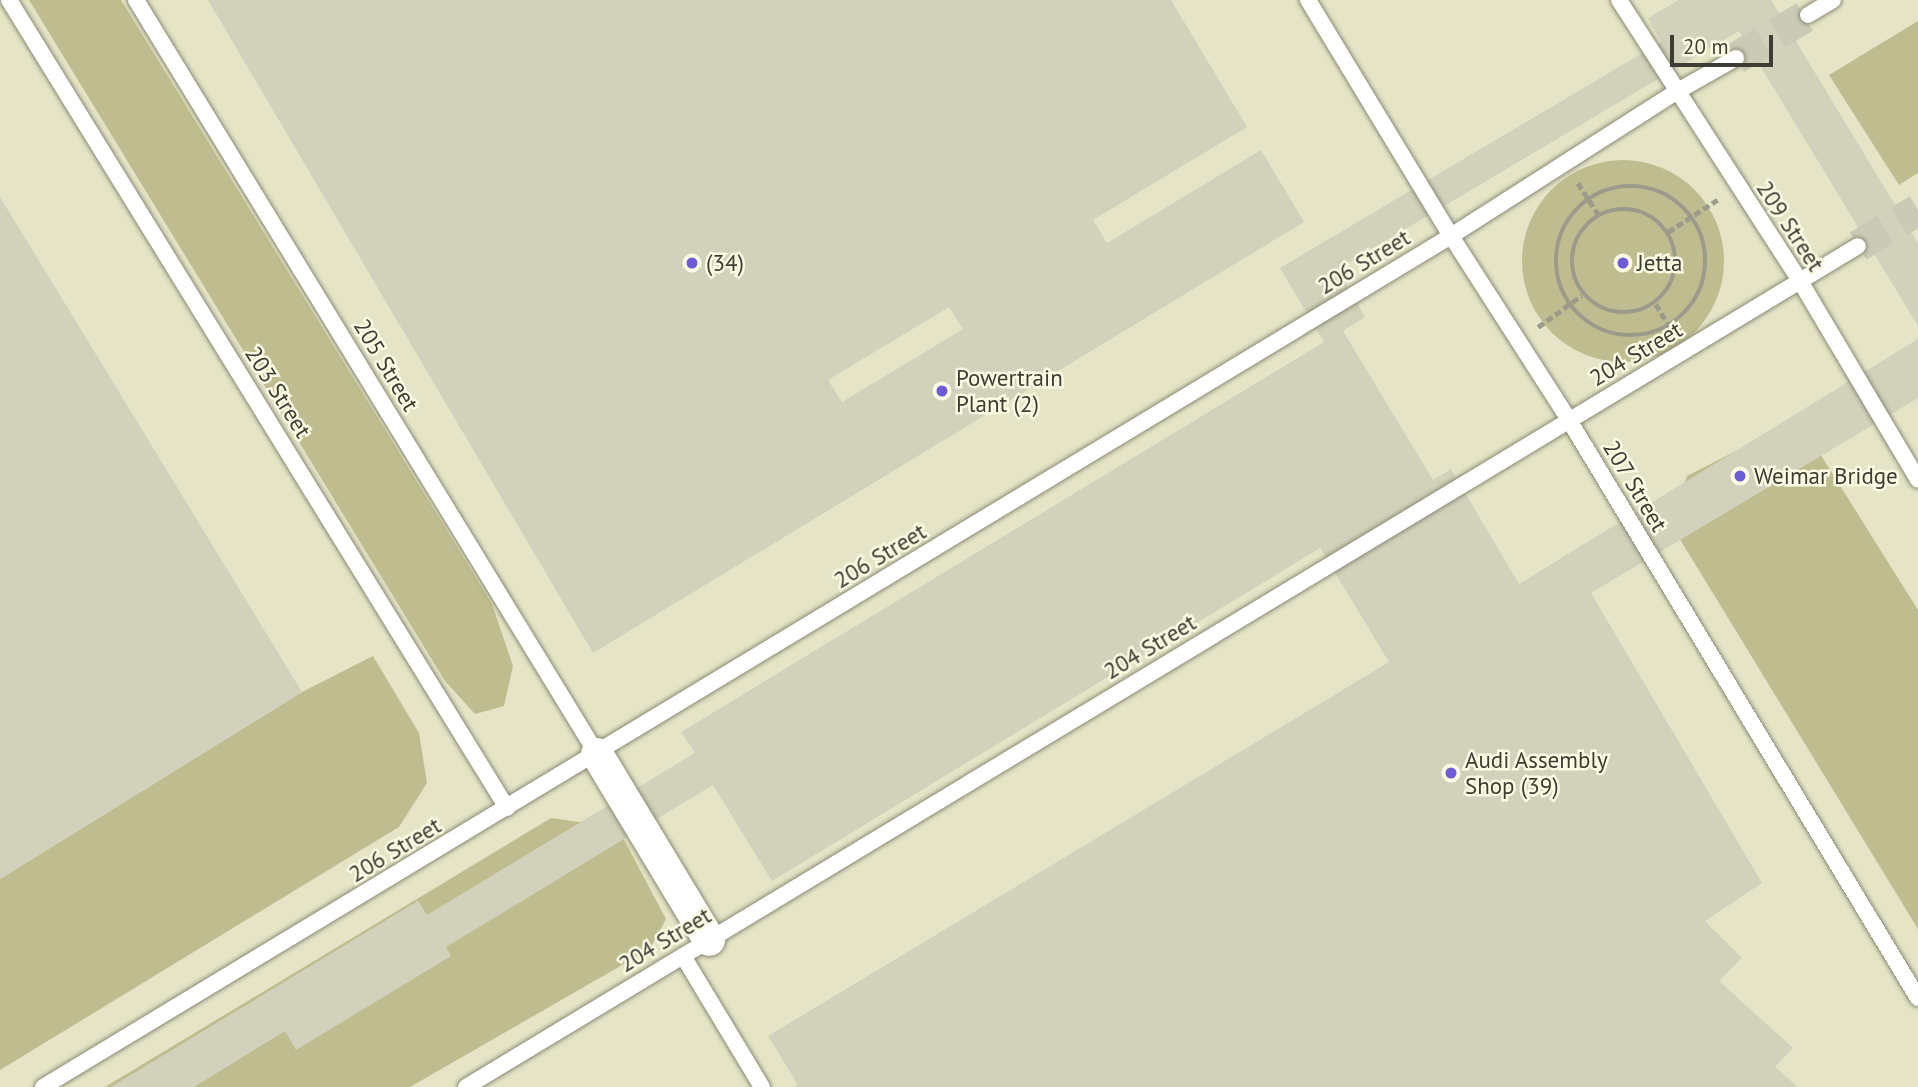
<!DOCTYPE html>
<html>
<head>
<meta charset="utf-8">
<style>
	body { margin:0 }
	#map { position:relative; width:1918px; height:1087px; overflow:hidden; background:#eeedd7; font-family:"PT Sans",sans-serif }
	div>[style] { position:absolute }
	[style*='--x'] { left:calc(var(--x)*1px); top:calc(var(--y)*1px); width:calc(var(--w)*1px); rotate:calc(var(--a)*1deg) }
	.built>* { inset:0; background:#e5e4c6 }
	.green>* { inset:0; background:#bfbd8f }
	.round { border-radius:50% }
	.building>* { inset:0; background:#d2d2bc }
	.minor-tunnel>* { height:32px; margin-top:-16px; transform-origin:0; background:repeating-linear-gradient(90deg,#cbcab6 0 32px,transparent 0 48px) }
	.path>* { height:4.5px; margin-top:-2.25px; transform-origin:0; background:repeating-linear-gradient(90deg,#9c9b8b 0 7px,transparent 0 10.5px) }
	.path>.ring { margin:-2.25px; padding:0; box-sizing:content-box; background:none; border:4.5px solid #9c9b8b; border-radius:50% }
	.roads { filter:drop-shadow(0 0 2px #8b8a75) drop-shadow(0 0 2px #8b8a75) }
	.service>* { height:16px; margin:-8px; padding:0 8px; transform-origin:8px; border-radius:8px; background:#fff }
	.minor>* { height:32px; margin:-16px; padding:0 16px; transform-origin:16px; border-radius:16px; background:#fff }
	.dots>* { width:19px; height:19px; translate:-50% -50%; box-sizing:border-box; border:4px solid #fbfbe4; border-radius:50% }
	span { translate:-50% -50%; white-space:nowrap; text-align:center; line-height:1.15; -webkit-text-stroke:5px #fbfbe4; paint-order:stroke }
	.street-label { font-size:23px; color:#3d3d34 }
	.poi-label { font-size:23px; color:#3d3d34 }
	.left { translate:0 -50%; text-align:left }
	.scale { position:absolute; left:1670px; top:35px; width:103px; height:32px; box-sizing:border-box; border:4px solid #3d3d34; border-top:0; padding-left:9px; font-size:21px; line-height:24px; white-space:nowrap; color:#3d3d34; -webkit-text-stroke:5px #fbfbe4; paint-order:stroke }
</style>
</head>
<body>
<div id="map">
	<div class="built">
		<i style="clip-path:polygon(0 0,1918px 0,1918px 1087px,0 1087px)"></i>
	</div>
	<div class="green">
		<i style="clip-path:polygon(29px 0,121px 0,492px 604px,513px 666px,504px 706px,475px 714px,445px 681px)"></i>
		<i style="clip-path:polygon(1918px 21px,1918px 173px,1899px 185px,1829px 75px)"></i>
		<i class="round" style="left:1522px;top:160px;width:202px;height:202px"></i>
		<i style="clip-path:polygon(1773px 432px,1807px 433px,1918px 610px,1918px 929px,1670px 523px,1687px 476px)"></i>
		<i style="clip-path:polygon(373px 656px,419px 733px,427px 783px,399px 827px,0 1070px,0 879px,302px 692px)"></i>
		<i style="clip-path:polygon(551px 818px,586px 823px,622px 836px,666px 919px,650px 949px,410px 1087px,105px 1087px)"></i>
	</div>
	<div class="building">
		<i style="clip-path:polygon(evenodd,208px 0,1171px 0,1247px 127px,1093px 220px,1107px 243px,1261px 150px,1304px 222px,593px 653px,208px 0,949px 307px,963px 329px,842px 402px,828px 380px,949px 307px)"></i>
		<i style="clip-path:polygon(1679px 0,1771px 0,1918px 243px,1918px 326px,1739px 31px,1338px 269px,1365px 317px,1343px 331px,1433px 480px,1451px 469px,1519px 584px,1918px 339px,1918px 398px,1591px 593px,1762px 883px,1705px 921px,1742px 958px,1719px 981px,1793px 1048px,1775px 1067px,1798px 1087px,794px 1087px,798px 1085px,768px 1036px,1389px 662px,1320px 548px,772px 881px,713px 785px,446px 947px,451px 956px,296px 1050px,285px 1031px,194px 1087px,111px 1087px,418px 901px,427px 915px,695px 753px,681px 732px,1324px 342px,1280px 268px,1661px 42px,1648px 18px)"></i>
		<i style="clip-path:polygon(0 197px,302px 692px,0 879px)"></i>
	</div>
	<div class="minor-tunnel">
		<i style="--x:1736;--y:58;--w:84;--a:-30.8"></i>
		<i style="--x:1858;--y:246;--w:70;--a:-31"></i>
	</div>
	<div class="path">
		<i style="--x:1578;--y:183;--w:37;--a:57"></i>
		<i class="ring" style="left:1556px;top:186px;width:145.5px;height:145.5px"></i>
		<i class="ring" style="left:1572px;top:209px;width:99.5px;height:99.5px"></i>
		<i style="--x:1668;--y:232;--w:59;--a:-33.1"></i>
		<i style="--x:1656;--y:304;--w:27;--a:59"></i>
		<i style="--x:1538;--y:327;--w:54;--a:-36"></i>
	</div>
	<div class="roads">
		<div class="service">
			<i style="--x:9;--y:0;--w:949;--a:58.35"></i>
			<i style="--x:136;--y:0;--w:884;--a:58.56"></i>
			<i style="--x:1308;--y:0;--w:276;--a:58.8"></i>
			<i style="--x:1451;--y:236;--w:219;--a:57.3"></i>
			<i style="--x:1569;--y:420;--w:675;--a:58.88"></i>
			<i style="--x:1619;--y:0;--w:334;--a:57.2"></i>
			<i style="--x:1800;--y:281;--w:231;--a:59.3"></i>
			<i style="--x:1808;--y:15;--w:29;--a:-31"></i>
			<i style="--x:683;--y:956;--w:153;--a:58.9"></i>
			<i style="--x:43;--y:1087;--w:1645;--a:-31.15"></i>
			<i style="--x:1451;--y:236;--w:267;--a:-32.6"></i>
			<i style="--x:1676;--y:92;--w:69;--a:-29.5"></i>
			<i style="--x:466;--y:1087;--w:1626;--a:-31.14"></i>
		</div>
		<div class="minor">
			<i style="--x:597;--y:754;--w:217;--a:58.9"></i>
		</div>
	</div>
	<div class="dots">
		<i style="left:692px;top:263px;background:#6d5cd6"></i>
		<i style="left:1623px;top:263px;background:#6d5cd6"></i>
		<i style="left:942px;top:391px;background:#6d5cd6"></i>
		<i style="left:1740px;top:476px;background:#6d5cd6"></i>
		<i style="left:1451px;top:773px;background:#6d5cd6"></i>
	</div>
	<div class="street-label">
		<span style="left:1790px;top:226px;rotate:57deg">209 Street</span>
		<span style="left:1364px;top:262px;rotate:-31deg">206 Street</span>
		<span style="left:1636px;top:354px;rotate:-31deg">204 Street</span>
		<span style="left:386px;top:365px;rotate:59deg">205 Street</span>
		<span style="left:278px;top:392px;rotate:58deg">203 Street</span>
		<span style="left:1635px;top:486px;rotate:59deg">207 Street</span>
		<span style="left:880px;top:556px;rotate:-31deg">206 Street</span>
		<span style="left:1150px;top:647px;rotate:-31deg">204 Street</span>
		<span style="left:395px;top:850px;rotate:-31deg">206 Street</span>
		<span style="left:665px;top:940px;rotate:-31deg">204 Street</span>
	</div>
	<div class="poi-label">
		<span class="left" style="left:706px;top:263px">(34)</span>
		<span class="left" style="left:1637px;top:263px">Jetta</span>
		<span class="left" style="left:956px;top:391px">Powertrain<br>Plant (2)</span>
		<span class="left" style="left:1754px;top:476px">Weimar Bridge</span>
		<span class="left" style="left:1465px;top:773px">Audi Assembly<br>Shop (39)</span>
	</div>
	<div class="scale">20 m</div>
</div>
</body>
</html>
